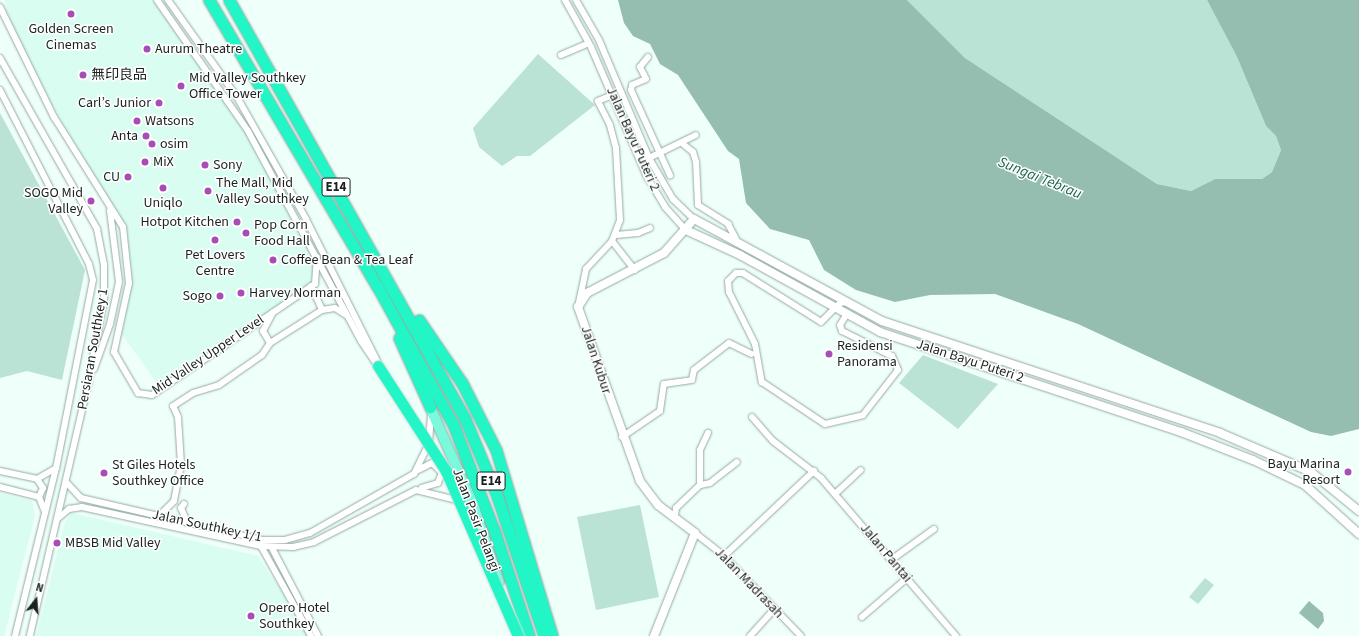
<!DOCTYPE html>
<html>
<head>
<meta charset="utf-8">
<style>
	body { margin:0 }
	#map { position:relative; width:1359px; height:636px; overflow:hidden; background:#effff9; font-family:"Source Sans 3","Noto Sans SC",sans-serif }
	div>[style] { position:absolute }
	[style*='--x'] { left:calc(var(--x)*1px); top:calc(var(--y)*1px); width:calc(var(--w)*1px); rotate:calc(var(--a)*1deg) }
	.built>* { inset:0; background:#dafdf1 }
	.green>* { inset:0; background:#bae3d5 }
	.water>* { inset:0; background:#95beb0 }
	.roads { filter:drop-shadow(0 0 1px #92aaa1) drop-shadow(0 0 1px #92aaa1) }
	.minor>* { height:6px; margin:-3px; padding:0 3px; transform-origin:3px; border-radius:3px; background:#fff }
	.tertiary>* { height:8px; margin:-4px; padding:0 4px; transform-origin:4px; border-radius:4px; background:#fff }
	.primary>* { height:10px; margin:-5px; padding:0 5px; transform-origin:5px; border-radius:5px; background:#7af9dd }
	.motorway>* { height:11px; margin:-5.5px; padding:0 5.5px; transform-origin:5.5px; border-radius:5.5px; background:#22f5c6 }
	.bridges { filter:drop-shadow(0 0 1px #dadcdb) drop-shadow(0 0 1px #dadcdb) }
	.motorway-bridge>* { height:11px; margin:-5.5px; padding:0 5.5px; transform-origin:5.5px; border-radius:5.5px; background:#22f5c6 }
	.dots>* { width:11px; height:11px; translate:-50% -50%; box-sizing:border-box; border:2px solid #fff; border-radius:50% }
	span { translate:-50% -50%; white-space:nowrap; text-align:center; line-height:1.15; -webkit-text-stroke:3px #fff; paint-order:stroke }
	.shield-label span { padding:1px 3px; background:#fff; border:1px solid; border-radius:3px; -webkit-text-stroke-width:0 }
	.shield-label { font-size:13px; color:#19221f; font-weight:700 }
	.poi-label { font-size:14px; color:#19221f }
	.left { translate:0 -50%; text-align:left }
	.right { translate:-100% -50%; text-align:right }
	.street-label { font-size:14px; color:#19221f }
	.water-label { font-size:15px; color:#17624f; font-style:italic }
	.north { position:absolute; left:16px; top:580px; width:40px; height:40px; -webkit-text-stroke:3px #fff; paint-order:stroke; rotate:17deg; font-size:11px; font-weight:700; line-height:16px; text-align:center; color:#19221f }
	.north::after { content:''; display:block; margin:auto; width:14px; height:18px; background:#19221f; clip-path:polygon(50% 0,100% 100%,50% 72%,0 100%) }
</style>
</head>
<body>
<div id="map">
	<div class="built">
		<i style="clip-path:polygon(5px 0,153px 0,210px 77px,247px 135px,315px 258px,311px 283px,159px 386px,120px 332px,132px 271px,127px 236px,30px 65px,6px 9px)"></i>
		<i style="clip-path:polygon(0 493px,32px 501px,35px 516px,4px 636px,0 636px)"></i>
		<i style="clip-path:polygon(72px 513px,258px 556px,311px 636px,36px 636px,65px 522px)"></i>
	</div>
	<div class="green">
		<i style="clip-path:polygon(907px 0,1207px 0,1237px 57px,1266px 126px,1276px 136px,1281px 150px,1272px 172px,1262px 179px,1215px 179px,1191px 191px,1157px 184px,965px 58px)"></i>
		<i style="clip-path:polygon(538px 54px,595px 105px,530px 156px,517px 156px,502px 166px,479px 147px,473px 128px)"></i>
		<i style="clip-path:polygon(0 113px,85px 270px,62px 380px,27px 371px,0 378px)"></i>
		<i style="clip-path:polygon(923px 355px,998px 384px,958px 429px,899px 383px)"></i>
		<i style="clip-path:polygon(640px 505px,659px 597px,596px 610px,577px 517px)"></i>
		<i style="clip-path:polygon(1205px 578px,1214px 585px,1198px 604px,1189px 597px)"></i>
	</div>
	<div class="water">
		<i style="clip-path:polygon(618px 0,907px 0,965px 58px,1157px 184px,1191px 191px,1215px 179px,1262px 179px,1272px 172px,1281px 150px,1276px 136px,1266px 126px,1237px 57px,1207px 0,1359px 0,1359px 429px,1331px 436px,1311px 432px,1078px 324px,995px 294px,930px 295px,895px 302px,856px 290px,824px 270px,809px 240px,770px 229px,746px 203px,739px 159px,728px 151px,678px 75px,660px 64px,650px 44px,633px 36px,624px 23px)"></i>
		<i style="clip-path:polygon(1309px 601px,1323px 613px,1324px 621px,1318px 629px,1299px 613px)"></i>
	</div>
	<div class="roads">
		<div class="minor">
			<i style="--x:157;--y:0;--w:160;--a:55.2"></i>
			<i style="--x:248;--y:131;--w:238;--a:61.7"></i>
			<i style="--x:361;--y:341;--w:30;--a:56"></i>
			<i style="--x:168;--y:0;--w:119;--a:54.6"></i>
			<i style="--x:237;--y:97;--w:140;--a:60.5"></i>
			<i style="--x:306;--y:219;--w:159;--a:63.4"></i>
			<i style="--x:565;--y:0;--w:54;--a:61"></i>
			<i style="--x:591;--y:47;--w:139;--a:66.7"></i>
			<i style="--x:646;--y:175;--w:37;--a:59"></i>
			<i style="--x:665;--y:207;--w:31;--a:48"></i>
			<i style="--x:576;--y:0;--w:46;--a:60.1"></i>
			<i style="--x:599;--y:40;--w:128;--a:67"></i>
			<i style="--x:649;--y:158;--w:48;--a:59.7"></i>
			<i style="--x:673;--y:199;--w:29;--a:44"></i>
			<i style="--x:0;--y:7;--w:123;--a:63.9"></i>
			<i style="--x:54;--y:117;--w:130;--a:57.9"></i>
			<i style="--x:123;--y:227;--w:56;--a:83.9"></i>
			<i style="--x:129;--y:283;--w:71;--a:102.3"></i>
			<i style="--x:114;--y:352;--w:48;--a:59.7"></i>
			<i style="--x:138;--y:393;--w:14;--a:8"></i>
			<i style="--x:152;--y:395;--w:197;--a:-34.3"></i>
			<i style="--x:315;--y:284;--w:27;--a:-86"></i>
			<i style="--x:561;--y:55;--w:30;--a:-23"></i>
			<i style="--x:648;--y:57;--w:13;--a:129"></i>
			<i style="--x:640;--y:67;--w:13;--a:63"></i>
			<i style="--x:646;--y:79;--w:15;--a:157"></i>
			<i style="--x:632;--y:85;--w:5;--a:101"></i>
			<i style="--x:631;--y:90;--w:94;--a:65.4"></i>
			<i style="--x:0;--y:58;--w:197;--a:60.4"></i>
			<i style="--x:97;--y:229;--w:36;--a:79"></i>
			<i style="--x:104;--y:264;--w:35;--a:90"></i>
			<i style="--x:104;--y:299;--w:86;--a:100.7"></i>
			<i style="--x:88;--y:384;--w:259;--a:103"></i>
			<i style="--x:0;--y:90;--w:195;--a:62.9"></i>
			<i style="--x:89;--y:264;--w:16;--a:76"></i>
			<i style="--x:93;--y:280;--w:192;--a:101.1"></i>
			<i style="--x:56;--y:468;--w:173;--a:103.7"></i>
			<i style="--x:683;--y:144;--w:13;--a:39"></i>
			<i style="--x:693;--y:152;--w:10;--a:73"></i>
			<i style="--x:696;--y:162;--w:43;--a:87.3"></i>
			<i style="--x:698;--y:205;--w:36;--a:32"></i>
			<i style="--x:728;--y:224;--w:17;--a:62"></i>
			<i style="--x:649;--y:158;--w:52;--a:-26.1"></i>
			<i style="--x:616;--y:235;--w:22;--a:-5"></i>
			<i style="--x:638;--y:233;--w:13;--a:-23"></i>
			<i style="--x:612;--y:241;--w:37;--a:52"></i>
			<i style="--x:311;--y:286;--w:26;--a:65"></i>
			<i style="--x:846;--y:302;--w:6;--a:171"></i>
			<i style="--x:840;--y:303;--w:27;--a:135"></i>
			<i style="--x:821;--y:322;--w:92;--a:-147.9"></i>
			<i style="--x:743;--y:273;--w:7;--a:180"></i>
			<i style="--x:736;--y:273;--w:11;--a:135"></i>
			<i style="--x:728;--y:281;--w:11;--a:85"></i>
			<i style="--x:729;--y:292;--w:58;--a:63.4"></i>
			<i style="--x:755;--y:344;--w:39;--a:80"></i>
			<i style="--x:762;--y:382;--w:76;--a:33.7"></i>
			<i style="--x:825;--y:424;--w:39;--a:-13"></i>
			<i style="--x:863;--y:415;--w:57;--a:-52.1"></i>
			<i style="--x:898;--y:370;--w:15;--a:-113"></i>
			<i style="--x:892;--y:356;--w:56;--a:-153.4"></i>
			<i style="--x:842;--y:331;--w:6;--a:-108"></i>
			<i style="--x:840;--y:325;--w:13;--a:-58"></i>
			<i style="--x:578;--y:307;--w:39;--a:-78"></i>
			<i style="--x:586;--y:269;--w:38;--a:-47"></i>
			<i style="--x:612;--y:241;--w:22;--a:-69"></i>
			<i style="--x:620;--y:220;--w:72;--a:-93.2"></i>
			<i style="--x:616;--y:148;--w:24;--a:-105"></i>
			<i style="--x:610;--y:125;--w:27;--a:-117"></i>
			<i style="--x:598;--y:101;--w:15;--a:-23"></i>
			<i style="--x:270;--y:343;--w:62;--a:-32.4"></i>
			<i style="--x:322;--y:310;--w:13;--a:-9"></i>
			<i style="--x:335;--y:308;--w:13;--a:32"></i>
			<i style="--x:270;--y:343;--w:14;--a:-120"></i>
			<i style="--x:263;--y:331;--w:21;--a:-62"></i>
			<i style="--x:94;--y:369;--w:48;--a:-70.4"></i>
			<i style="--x:110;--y:324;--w:43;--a:-77.9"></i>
			<i style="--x:119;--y:282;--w:72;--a:-97.2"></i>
			<i style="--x:752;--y:417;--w:32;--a:49"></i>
			<i style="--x:773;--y:441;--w:61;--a:37.6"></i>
			<i style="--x:821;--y:478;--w:208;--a:49.5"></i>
			<i style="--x:622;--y:437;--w:46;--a:-34.4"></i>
			<i style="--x:660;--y:411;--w:27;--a:-82"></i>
			<i style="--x:664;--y:384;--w:28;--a:-8"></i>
			<i style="--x:692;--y:380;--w:10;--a:-79"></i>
			<i style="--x:694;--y:370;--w:44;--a:-37.6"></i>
			<i style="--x:729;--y:343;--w:25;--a:26"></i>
			<i style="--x:418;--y:470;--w:16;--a:-27"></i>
			<i style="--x:432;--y:463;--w:14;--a:45"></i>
			<i style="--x:442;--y:473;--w:11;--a:112"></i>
			<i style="--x:438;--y:483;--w:17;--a:163"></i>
			<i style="--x:0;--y:471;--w:38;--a:12"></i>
			<i style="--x:37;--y:479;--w:22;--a:-30"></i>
			<i style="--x:37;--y:479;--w:11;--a:56"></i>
			<i style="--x:43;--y:488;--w:10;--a:114"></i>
			<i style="--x:66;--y:482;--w:22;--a:47"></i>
			<i style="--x:81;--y:498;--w:187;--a:13"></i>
			<i style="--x:263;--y:540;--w:22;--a:0"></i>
			<i style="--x:285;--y:540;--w:26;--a:-16"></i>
			<i style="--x:310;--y:533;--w:120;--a:-29.6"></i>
			<i style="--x:414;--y:474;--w:34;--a:-64"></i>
			<i style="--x:429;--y:443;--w:28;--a:-86"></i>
			<i style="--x:700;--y:485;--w:10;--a:-11"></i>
			<i style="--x:710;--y:483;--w:34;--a:-38"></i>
			<i style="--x:0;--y:487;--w:40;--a:14.4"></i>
			<i style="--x:39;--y:497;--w:16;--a:68"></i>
			<i style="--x:835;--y:494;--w:35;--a:-43"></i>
			<i style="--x:184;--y:504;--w:5;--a:127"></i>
			<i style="--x:181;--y:508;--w:15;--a:67"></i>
			<i style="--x:159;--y:516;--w:21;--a:-45"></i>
			<i style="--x:174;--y:501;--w:38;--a:-79"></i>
			<i style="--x:181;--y:464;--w:47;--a:-93.7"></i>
			<i style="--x:178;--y:417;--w:12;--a:-114"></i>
			<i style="--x:173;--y:406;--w:24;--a:-33"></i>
			<i style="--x:193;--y:393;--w:27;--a:-17"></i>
			<i style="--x:219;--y:385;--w:52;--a:-34.9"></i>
			<i style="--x:262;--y:355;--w:14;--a:-56"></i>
			<i style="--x:675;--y:516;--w:8;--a:-83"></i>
			<i style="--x:676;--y:508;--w:33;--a:-44"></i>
			<i style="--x:700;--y:485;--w:35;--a:-90"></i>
			<i style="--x:700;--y:450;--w:19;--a:-65"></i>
			<i style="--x:57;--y:519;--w:16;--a:-40"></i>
			<i style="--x:69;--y:509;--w:13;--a:-9"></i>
			<i style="--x:82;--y:507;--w:183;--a:12.3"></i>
			<i style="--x:261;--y:546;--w:32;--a:2"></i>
			<i style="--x:293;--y:547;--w:22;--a:-13"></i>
			<i style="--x:314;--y:542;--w:114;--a:-27"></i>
			<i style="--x:416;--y:490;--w:59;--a:13.8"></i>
			<i style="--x:695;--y:533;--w:37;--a:38"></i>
			<i style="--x:724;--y:556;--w:111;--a:46.1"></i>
			<i style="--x:261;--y:546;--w:103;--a:60.9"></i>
			<i style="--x:272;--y:548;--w:99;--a:62.4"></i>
			<i style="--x:724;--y:556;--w:124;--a:-43.4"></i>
			<i style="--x:891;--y:560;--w:53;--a:-35.8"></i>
			<i style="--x:862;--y:617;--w:60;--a:-40.9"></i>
			<i style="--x:750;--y:636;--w:36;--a:-48"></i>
		</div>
		<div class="tertiary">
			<i style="--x:686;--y:230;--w:60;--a:24.8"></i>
			<i style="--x:740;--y:255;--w:160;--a:28.8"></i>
			<i style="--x:880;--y:332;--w:317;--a:18.4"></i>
			<i style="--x:1181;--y:432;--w:77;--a:21.3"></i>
			<i style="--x:1253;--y:460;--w:58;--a:25.7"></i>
			<i style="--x:1305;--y:485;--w:73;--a:42.2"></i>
			<i style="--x:654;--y:636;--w:111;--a:-68.3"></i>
			<i style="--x:695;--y:533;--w:46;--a:-142.9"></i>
			<i style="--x:658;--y:505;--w:30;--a:-127"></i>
			<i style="--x:640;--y:481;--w:185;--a:-109.6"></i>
			<i style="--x:578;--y:307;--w:17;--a:-57"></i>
			<i style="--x:587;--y:293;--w:87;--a:-27.5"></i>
			<i style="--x:664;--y:253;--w:45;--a:-48.6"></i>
			<i style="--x:694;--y:219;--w:214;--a:28.5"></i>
			<i style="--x:882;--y:321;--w:356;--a:18.3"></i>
			<i style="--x:1220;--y:433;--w:99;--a:23.2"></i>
			<i style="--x:1311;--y:472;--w:62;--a:39.1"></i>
		</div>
		<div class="primary">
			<i style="--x:430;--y:407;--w:106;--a:66.1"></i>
			<i style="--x:473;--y:504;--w:82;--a:71.6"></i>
		</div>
		<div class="motorway">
			<i style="--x:209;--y:0;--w:332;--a:59.6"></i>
			<i style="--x:377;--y:286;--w:158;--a:61.2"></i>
			<i style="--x:453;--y:424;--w:114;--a:68.9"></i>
			<i style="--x:494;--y:530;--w:112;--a:71.7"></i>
			<i style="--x:229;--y:0;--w:481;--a:60.6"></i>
			<i style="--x:465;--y:419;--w:83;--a:67.4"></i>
			<i style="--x:497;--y:496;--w:148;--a:71.4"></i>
			<i style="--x:419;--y:320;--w:76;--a:55.7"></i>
			<i style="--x:462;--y:383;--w:75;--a:63.1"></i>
			<i style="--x:496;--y:450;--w:194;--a:73.2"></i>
			<i style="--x:399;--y:338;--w:76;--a:65.8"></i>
		</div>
	</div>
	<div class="bridges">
		<div class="motorway-bridge">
			<i style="--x:378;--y:366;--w:125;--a:57.1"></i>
			<i style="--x:446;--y:471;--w:180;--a:66.4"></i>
		</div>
	</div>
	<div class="dots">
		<i style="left:71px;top:14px;background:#a84cb7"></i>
		<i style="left:147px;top:49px;background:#a84cb7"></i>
		<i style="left:83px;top:75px;background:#a84cb7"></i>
		<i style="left:181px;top:86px;background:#a84cb7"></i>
		<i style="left:159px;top:103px;background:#a84cb7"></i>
		<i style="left:137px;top:121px;background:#a84cb7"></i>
		<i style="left:146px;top:136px;background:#a84cb7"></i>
		<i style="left:152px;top:144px;background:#a84cb7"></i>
		<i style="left:145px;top:162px;background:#a84cb7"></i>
		<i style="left:205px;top:165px;background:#a84cb7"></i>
		<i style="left:128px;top:177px;background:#a84cb7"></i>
		<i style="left:163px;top:188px;background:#a84cb7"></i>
		<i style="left:208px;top:191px;background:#a84cb7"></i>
		<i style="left:91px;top:201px;background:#a84cb7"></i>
		<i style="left:237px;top:222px;background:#a84cb7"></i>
		<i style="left:246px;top:233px;background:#a84cb7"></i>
		<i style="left:215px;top:240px;background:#a84cb7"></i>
		<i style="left:273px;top:260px;background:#a84cb7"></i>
		<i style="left:241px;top:293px;background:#a84cb7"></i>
		<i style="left:220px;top:296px;background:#a84cb7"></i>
		<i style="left:829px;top:354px;background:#a84cb7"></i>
		<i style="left:1348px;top:472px;background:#a84cb7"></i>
		<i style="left:104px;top:473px;background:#a84cb7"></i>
		<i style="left:57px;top:543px;background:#a84cb7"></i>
		<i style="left:251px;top:616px;background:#a84cb7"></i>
	</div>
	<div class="shield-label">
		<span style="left:336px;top:187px">E14</span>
		<span style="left:491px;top:481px">E14</span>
	</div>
	<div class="poi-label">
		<span style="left:71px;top:37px">Golden Screen<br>Cinemas</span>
		<span class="left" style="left:155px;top:49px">Aurum Theatre</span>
		<span class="left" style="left:91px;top:75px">無印良品</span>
		<span class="left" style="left:189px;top:86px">Mid Valley Southkey<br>Office Tower</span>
		<span class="right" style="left:151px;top:103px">Carl’s Junior</span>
		<span class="left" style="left:145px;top:121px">Watsons</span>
		<span class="right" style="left:138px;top:136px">Anta</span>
		<span class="left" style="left:160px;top:144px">osim</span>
		<span class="left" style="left:153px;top:162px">MiX</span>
		<span class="left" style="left:213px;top:165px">Sony</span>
		<span class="right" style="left:120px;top:177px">CU</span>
		<span class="left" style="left:216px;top:191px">The Mall, Mid<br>Valley Southkey</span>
		<span class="right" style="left:83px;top:201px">SOGO Mid<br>Valley</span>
		<span style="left:163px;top:203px">Uniqlo</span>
		<span class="right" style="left:229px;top:222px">Hotpot Kitchen</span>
		<span class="left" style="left:254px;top:233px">Pop Corn<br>Food Hall</span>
		<span style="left:215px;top:263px">Pet Lovers<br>Centre</span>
		<span class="left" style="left:281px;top:260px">Coffee Bean &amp; Tea Leaf</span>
		<span class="left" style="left:249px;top:293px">Harvey Norman</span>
		<span class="right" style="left:212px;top:296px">Sogo</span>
		<span class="left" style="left:837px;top:354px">Residensi<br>Panorama</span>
		<span class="right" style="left:1340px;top:472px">Bayu Marina<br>Resort</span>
		<span class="left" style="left:112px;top:473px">St Giles Hotels<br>Southkey Office</span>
		<span class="left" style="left:65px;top:543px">MBSB Mid Valley</span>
		<span class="left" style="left:259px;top:616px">Opero Hotel<br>Southkey</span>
	</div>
	<div class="street-label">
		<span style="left:633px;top:139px;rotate:66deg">Jalan Bayu Puteri 2</span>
		<span style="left:93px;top:349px;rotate:-80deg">Persiaran Southkey 1</span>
		<span style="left:208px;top:355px;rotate:-34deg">Mid Valley Upper Level</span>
		<span style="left:596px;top:360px;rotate:72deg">Jalan Kubur</span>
		<span style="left:970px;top:361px;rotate:18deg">Jalan Bayu Puteri 2</span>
		<span style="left:476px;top:520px;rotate:69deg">Jalan Pasir Pelangi</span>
		<span style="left:207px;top:526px;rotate:12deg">Jalan Southkey 1/1</span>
		<span style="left:886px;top:553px;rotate:50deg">Jalan Pantai</span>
		<span style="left:749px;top:583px;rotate:46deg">Jalan Madrasah</span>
	</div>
	<div class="water-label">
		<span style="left:1040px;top:178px;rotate:22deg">Sungai Tebrau</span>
	</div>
	<div class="north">N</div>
</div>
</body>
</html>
